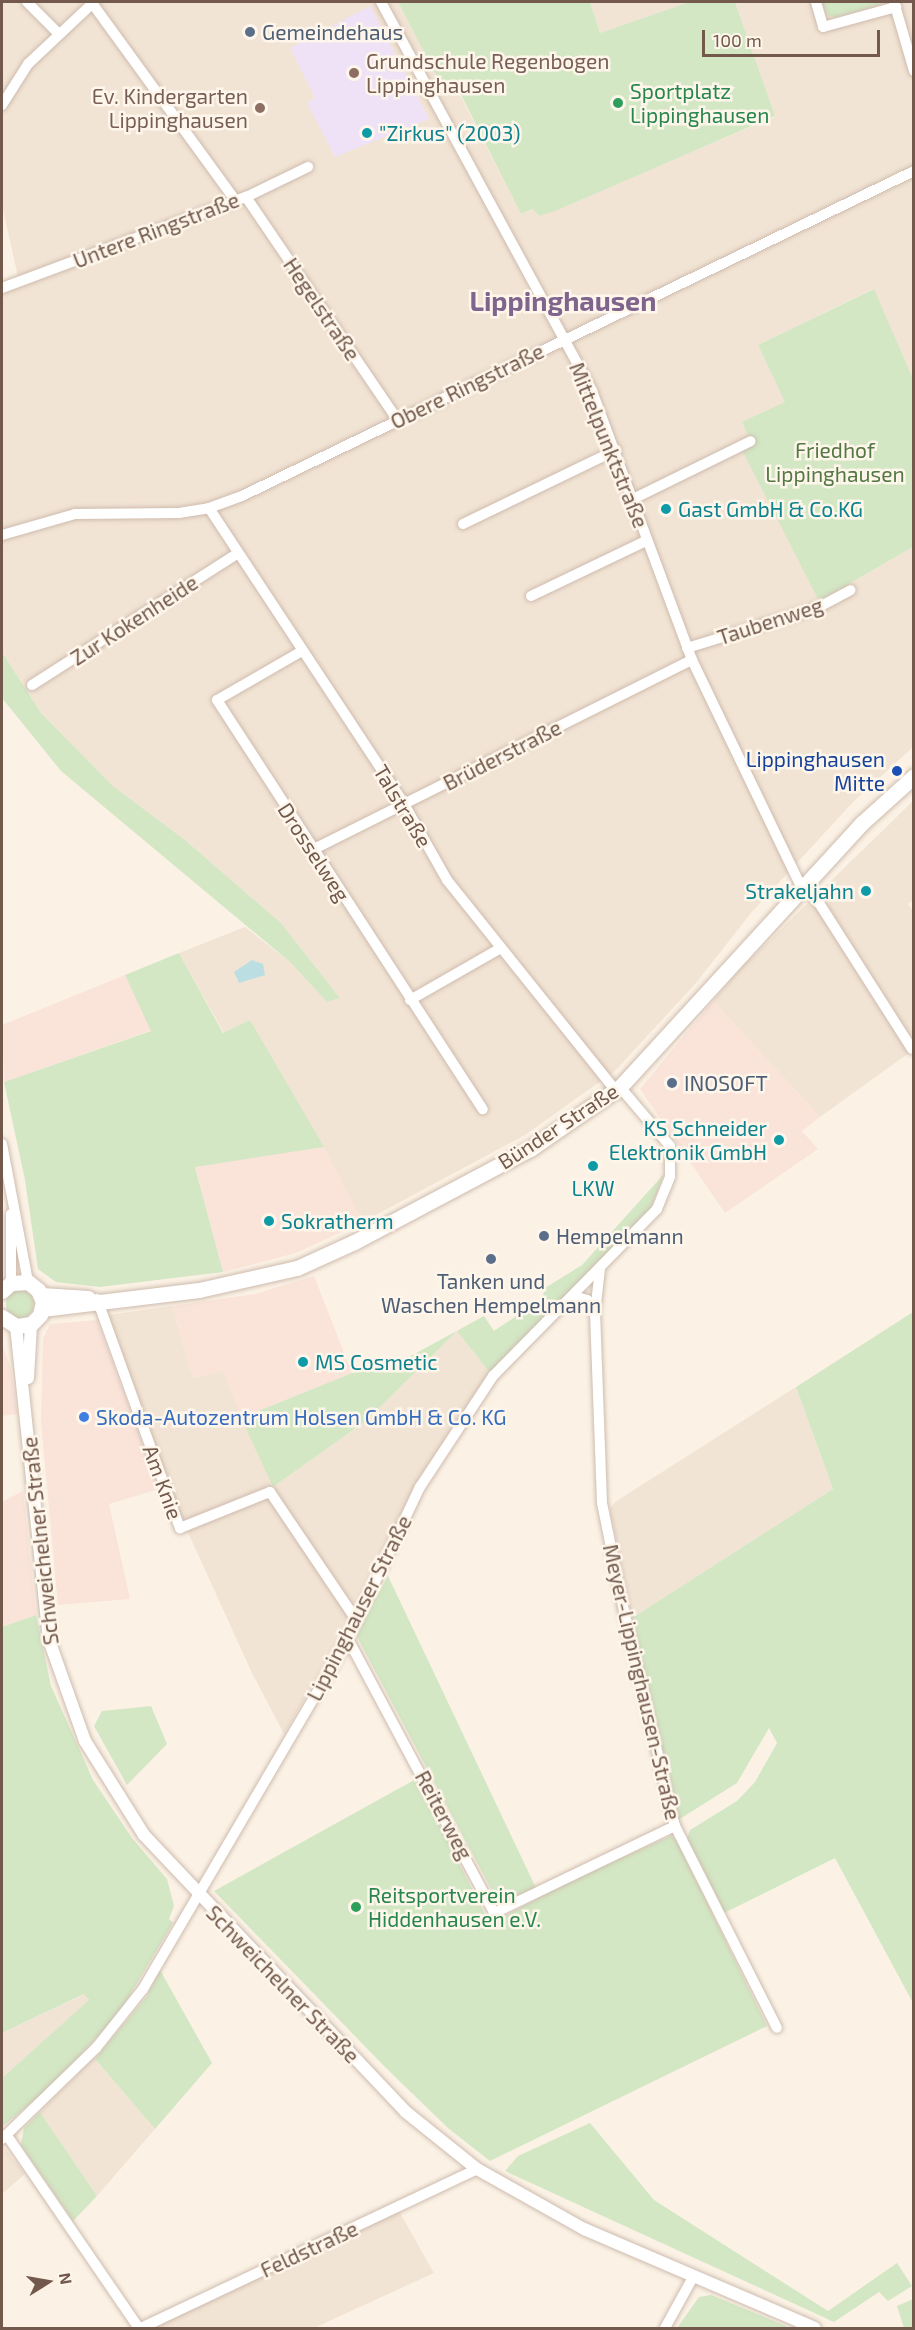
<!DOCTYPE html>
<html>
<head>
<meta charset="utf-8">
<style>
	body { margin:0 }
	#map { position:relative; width:915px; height:2330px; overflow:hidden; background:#fbf2e5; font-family:"Exo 2",sans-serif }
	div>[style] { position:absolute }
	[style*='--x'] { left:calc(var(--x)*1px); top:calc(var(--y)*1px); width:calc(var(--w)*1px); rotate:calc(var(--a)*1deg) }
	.residential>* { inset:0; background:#f2e4d4 }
	.commercial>* { inset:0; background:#fae3d9 }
	.education>* { inset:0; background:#efe2f7 }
	.green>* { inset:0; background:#d3e7c4 }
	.round { border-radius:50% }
	.water>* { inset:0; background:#bbdee3 }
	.roads { filter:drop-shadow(0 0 2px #cebcaf) drop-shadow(0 0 2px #cebcaf) }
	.minor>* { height:10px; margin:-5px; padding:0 5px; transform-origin:5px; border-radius:5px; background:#fff }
	.tertiary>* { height:12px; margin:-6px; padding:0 6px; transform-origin:6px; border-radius:6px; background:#fff }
	.secondary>* { height:15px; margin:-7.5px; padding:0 7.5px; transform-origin:7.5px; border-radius:7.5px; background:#fff }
	.dots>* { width:16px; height:16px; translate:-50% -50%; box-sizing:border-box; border:3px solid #fef6eb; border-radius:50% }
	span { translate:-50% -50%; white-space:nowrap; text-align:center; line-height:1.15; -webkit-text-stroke:5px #fef6eb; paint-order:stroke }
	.service-label { font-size:21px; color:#4e5e75 }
	.left { translate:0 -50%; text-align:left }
	.education-label { font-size:21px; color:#785e54 }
	.right { translate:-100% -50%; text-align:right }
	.leisure-label { font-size:21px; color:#27864d }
	.culture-label { font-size:21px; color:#0d838f }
	.street-label { font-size:21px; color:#72594c }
	.park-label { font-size:21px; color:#547844 }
	.transit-label { font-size:21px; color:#164399 }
	.shop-label { font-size:21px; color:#366cbe }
	.district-label { font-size:27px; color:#7f648e; font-weight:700 }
	.frame { position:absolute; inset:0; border:3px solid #72594c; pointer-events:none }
	.north { position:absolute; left:18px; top:2252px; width:60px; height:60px; -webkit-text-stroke:4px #fef6eb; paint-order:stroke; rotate:79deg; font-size:16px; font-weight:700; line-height:24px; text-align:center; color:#72594c }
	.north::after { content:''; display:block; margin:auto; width:21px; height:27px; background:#72594c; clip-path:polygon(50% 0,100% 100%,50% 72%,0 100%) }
	.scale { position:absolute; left:702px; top:30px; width:178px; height:27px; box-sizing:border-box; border:3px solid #72594c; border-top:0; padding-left:8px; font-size:18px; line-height:21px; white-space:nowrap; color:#72594c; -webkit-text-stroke:4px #fef6eb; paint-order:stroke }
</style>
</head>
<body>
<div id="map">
	<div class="residential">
		<i style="clip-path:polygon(2px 2px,398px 2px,447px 95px,457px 89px,521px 214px,534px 209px,539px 216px,775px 117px,735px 2px,913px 2px,913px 379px,873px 289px,758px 345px,786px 402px,753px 445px,819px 601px,913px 547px,913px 747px,853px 802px,751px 913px,696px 983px,615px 1071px,525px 1135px,363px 1222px,250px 1020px,224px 1033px,179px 953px,245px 927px,290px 962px,327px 1002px,340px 998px,281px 923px,185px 840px,113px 786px,41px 713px,2px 652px,2px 292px,18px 277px,2px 205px)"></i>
		<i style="clip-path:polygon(590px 2px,689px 2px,600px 33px)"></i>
		<i style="clip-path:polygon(913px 801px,913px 900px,908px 904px,914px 912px,914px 1033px,907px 1037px,913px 1050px,820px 1117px,713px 1001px,739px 970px)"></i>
		<i style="clip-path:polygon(172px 1306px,193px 1378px,223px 1371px,273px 1487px,367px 1420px,457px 1331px,490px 1373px,416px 1482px,347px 1625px,284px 1734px,252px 1673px,180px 1515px,108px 1315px)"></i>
		<i style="clip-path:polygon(796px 1387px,833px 1489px,632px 1618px,610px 1509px,615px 1502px)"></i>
		<i style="clip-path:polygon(85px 1994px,89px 2001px,2px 2078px,2px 2033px)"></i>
		<i style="clip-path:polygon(94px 2058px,155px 2129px,97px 2196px,40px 2112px)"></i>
		<i style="clip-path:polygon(2px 2136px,2px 2145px,25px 2174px,2px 2194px)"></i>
		<i style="clip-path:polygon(399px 2211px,434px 2273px,314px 2328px,129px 2328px)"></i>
	</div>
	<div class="commercial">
		<i style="clip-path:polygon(125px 975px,152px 1030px,4px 1082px,2px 1025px)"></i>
		<i style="clip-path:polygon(713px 1001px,820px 1117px,802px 1131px,818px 1149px,725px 1213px,640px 1089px)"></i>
		<i style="clip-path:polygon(324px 1147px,363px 1222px,296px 1253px,223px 1272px,195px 1166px)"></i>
		<i style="clip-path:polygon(314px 1276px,352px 1373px,241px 1418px,223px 1371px,193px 1378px,172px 1306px,255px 1294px)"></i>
		<i style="clip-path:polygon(97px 1320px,159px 1489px,109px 1504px,130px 1599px,58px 1605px,41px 1421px,43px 1339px,50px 1324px)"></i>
		<i style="clip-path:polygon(2px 1345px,11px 1368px,17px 1414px,2px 1416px)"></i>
		<i style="clip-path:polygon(23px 1491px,36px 1615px,2px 1627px,2px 1502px)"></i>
	</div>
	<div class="education">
		<i style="clip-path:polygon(370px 6px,429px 119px,335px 157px,307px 103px,315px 98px,290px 48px)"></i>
	</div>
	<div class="green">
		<i style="clip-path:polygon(398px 2px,590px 2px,600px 33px,689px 2px,735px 2px,775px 116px,555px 211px,539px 216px,533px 209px,521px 214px,458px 89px,447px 96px)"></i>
		<i style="clip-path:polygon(821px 2px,887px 2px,836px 18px,827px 15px)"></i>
		<i style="clip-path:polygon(874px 289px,913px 379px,913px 547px,819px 601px,742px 450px,753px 445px,742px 422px,785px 402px,758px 345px)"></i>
		<i style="clip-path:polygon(2px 652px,41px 713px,113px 786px,185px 840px,281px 923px,340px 998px,327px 1002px,290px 962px,61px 771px,2px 698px)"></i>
		<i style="clip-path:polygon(179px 953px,223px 1033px,250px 1020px,324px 1147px,195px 1167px,223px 1272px,100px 1287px,56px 1282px,38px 1269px,25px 1180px,4px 1082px,151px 1031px,125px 975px)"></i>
		<i style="clip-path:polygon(664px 1174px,650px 1210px,490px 1373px,457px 1331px,367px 1420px,273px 1487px,241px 1418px,352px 1373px,398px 1363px,484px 1316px,494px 1331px,542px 1299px,545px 1288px,582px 1265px)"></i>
		<i class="round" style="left:6px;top:1290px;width:28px;height:28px"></i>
		<i style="clip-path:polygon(913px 1312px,913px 2003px,835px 1858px,724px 1913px,687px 1839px,690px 1830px,737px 1801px,755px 1782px,777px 1743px,769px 1728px,737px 1783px,678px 1820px,632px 1618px,833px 1489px,796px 1387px)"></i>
		<i style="clip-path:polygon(388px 1576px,536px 1888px,510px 1900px,496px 1898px,356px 1635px)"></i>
		<i style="clip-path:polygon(36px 1615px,51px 1686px,73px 1735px,93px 1780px,132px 1838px,167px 1879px,174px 1906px,169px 1919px,173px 1923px,118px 2015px,48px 2089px,2px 2127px,2px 2078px,89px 2000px,84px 1994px,2px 2033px,2px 1627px)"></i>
		<i style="clip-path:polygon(151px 1706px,167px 1744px,127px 1785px,94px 1726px,102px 1711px)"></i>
		<i style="clip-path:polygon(416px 1779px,490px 1924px,572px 1880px,671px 1836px,676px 1839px,767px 2026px,490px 2161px,449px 2129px,385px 2067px,214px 1891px)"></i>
		<i style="clip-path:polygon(160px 1970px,212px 2063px,155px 2129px,95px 2059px,147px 1996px)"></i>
		<i style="clip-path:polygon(40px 2112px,97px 2196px,73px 2221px,21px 2145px,24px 2128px)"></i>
		<i style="clip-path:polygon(590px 2123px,654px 2200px,828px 2311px,897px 2263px,912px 2286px,888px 2301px,879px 2292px,834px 2322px,505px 2171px,518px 2156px)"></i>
		<i style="clip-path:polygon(711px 2295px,791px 2328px,677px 2328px,699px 2297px)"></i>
		<i style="clip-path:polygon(913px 2299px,913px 2328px,904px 2328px,897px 2306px)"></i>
	</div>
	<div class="water">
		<i style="clip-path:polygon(252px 960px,263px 964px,265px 975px,239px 983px,234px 972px)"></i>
	</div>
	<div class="roads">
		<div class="minor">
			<i style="--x:27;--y:2;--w:42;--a:45"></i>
			<i style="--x:381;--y:2;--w:443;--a:61.5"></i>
			<i style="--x:592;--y:391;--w:287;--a:69.6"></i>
			<i style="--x:692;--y:660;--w:254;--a:64.3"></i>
			<i style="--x:816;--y:2;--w:26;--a:74"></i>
			<i style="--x:823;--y:27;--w:76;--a:-15.3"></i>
			<i style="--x:894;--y:2;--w:72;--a:73.8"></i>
			<i style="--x:92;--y:3;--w:245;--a:54"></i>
			<i style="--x:2;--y:105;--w:49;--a:-57.6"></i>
			<i style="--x:28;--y:64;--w:91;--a:-43.2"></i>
			<i style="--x:246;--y:197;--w:271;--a:55.8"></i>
			<i style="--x:2;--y:288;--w:260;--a:-20.5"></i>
			<i style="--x:246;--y:197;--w:69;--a:-25.8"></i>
			<i style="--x:633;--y:499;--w:131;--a:-26.2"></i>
			<i style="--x:209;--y:508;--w:354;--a:56.6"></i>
			<i style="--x:404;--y:804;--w:87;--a:60.5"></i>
			<i style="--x:447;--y:880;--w:270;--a:51.3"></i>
			<i style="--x:463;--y:524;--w:170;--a:-25.8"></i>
			<i style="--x:2;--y:535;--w:76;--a:-16"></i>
			<i style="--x:75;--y:514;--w:104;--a:-0.6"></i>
			<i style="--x:179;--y:513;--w:30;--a:-9"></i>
			<i style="--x:209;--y:508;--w:35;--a:-20"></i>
			<i style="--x:242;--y:496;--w:746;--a:-25.81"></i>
			<i style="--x:531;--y:596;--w:127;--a:-25.6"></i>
			<i style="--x:687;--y:648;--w:136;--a:-17.1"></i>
			<i style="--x:817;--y:608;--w:38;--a:-28"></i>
			<i style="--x:302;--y:651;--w:98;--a:150"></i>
			<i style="--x:217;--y:700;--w:488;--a:57"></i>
			<i style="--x:32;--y:685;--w:243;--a:-32.6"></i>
			<i style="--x:312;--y:850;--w:425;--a:-26.6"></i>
			<i style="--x:804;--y:886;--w:23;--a:49"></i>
			<i style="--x:819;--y:903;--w:173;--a:57.5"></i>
			<i style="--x:410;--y:1000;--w:103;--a:-29.8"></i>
			<i style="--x:2;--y:1144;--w:140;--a:79.3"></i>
			<i style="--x:600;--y:1269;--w:43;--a:96.6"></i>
			<i style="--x:595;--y:1312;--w:191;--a:87.9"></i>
			<i style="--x:602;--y:1503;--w:110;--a:78.5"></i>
			<i style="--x:624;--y:1611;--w:221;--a:76.7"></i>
			<i style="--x:675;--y:1826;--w:226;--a:63.2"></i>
			<i style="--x:11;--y:1283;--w:69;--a:-90"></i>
			<i style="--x:573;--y:1296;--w:15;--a:16"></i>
			<i style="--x:587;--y:1300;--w:14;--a:56"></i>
			<i style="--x:97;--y:1299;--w:244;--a:70.1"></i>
			<i style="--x:180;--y:1528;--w:97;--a:-21.8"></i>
			<i style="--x:270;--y:1492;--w:156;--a:56"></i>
			<i style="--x:348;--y:1639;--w:310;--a:61.9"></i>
			<i style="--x:494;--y:1913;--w:201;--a:-25.7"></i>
			<i style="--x:8;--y:2137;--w:232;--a:55.6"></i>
			<i style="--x:2;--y:2139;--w:131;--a:-44.1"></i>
			<i style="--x:96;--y:2048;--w:75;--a:-51.5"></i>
			<i style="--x:143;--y:1989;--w:406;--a:-59.6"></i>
			<i style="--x:348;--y:1639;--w:168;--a:-64.7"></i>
			<i style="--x:420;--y:1487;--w:133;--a:-56.7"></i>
			<i style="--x:493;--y:1376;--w:234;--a:-45.5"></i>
			<i style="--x:657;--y:1209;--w:35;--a:-68"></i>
			<i style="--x:670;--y:1176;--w:30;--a:-90"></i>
			<i style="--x:670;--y:1146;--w:77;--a:-130.3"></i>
			<i style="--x:141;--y:2328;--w:372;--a:-25.3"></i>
			<i style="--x:665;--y:2328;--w:58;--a:-61.2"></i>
		</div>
		<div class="tertiary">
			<i style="--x:16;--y:1326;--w:316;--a:84"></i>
			<i style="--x:49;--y:1640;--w:107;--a:70.4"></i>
			<i style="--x:85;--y:1741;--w:111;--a:57.9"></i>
			<i style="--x:144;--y:1835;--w:381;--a:46.6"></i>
			<i style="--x:406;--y:2112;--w:91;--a:38.8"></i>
			<i style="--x:477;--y:2169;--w:123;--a:29.3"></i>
			<i style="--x:584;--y:2229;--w:251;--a:23.2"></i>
			<i style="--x:28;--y:1378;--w:54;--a:-86.8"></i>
		</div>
		<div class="secondary">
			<i style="--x:2;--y:1291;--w:12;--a:-42"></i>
			<i style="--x:11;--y:1283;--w:17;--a:-3"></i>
			<i style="--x:28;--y:1282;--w:13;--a:39"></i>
			<i style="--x:38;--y:1290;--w:13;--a:67"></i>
			<i style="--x:43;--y:1302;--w:13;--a:103"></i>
			<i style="--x:40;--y:1315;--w:13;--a:135"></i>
			<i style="--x:31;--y:1324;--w:15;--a:172"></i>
			<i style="--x:16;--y:1326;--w:17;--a:-147"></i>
			<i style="--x:41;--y:1295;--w:47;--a:3.7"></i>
			<i style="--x:42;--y:1309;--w:158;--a:-6.9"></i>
			<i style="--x:199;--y:1290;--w:100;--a:-12.7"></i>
			<i style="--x:297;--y:1268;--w:63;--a:-24.5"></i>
			<i style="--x:354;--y:1242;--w:199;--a:-27.9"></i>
			<i style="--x:530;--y:1149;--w:109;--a:-34.6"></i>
			<i style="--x:620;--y:1087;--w:358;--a:-47.5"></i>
			<i style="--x:862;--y:823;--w:70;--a:-42.1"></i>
		</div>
	</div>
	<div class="dots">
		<i style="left:250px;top:32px;background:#5c6f8a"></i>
		<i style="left:354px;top:73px;background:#8d6e63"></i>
		<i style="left:618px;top:103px;background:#2e9e5b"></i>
		<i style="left:260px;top:108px;background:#8d6e63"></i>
		<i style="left:367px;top:133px;background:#0f9aa8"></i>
		<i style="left:666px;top:509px;background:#0f9aa8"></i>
		<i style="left:897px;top:771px;background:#1a4fb4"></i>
		<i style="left:866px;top:891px;background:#0f9aa8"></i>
		<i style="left:672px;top:1083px;background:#5c6f8a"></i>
		<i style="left:779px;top:1140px;background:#0f9aa8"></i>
		<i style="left:593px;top:1166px;background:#0f9aa8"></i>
		<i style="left:269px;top:1221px;background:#0f9aa8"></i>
		<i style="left:544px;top:1236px;background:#5c6f8a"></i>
		<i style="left:491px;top:1259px;background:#5c6f8a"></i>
		<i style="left:303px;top:1362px;background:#0f9aa8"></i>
		<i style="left:84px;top:1417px;background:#3f7fe0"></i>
		<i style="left:356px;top:1907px;background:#2e9e5b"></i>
	</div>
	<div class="service-label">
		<span class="left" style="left:262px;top:32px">Gemeindehaus</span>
		<span class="left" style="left:684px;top:1083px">INOSOFT</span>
		<span class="left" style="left:556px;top:1236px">Hempelmann</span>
		<span style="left:491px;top:1293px">Tanken und<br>Waschen Hempelmann</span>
	</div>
	<div class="education-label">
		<span class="left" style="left:366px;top:73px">Grundschule Regenbogen<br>Lippinghausen</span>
		<span class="right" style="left:248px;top:108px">Ev. Kindergarten<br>Lippinghausen</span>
	</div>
	<div class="leisure-label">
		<span class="left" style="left:630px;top:103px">Sportplatz<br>Lippinghausen</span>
		<span class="left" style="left:368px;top:1907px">Reitsportverein<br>Hiddenhausen e.V.</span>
	</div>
	<div class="culture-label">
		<span class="left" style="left:379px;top:133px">"Zirkus" (2003)</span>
		<span class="left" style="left:678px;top:509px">Gast GmbH &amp; Co.KG</span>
		<span class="right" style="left:854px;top:891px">Strakeljahn</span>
		<span class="right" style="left:767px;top:1140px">KS Schneider<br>Elektronik GmbH</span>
		<span style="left:593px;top:1188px">LKW</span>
		<span class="left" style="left:281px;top:1221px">Sokratherm</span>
		<span class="left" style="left:315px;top:1362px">MS Cosmetic</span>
	</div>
	<div class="street-label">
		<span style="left:156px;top:230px;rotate:-21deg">Untere Ringstraße</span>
		<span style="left:322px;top:309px;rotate:56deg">Hegelstraße</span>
		<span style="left:467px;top:386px;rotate:-26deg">Obere Ringstraße</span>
		<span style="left:609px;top:445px;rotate:68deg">Mittelpunktstraße</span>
		<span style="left:134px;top:620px;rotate:-33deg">Zur Kokenheide</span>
		<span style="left:770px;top:621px;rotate:-18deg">Taubenweg</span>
		<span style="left:502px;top:755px;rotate:-27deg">Brüderstraße</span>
		<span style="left:403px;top:806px;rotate:59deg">Talstraße</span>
		<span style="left:314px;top:852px;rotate:57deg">Drosselweg</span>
		<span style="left:558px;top:1126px;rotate:-33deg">Bünder Straße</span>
		<span style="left:163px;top:1482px;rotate:70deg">Am Knie</span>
		<span style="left:40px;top:1541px;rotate:-96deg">Schweichelner Straße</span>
		<span style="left:359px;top:1608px;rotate:-63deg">Lippinghauser Straße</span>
		<span style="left:642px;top:1682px;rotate:77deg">Meyer-Lippinghausen-Straße</span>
		<span style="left:444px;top:1815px;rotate:62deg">Reiterweg</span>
		<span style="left:283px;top:1984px;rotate:46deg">Schweichelner Straße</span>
		<span style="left:309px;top:2249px;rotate:-25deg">Feldstraße</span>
	</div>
	<div class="park-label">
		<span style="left:835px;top:462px">Friedhof<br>Lippinghausen</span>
	</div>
	<div class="transit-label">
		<span class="right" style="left:885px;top:771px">Lippinghausen<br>Mitte</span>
	</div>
	<div class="shop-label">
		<span class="left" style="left:96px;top:1417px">Skoda-Autozentrum Holsen GmbH &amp; Co. KG</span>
	</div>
	<div class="district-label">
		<span style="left:563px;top:301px">Lippinghausen</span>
	</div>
	<div class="frame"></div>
	<div class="north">N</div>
	<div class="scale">100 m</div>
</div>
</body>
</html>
